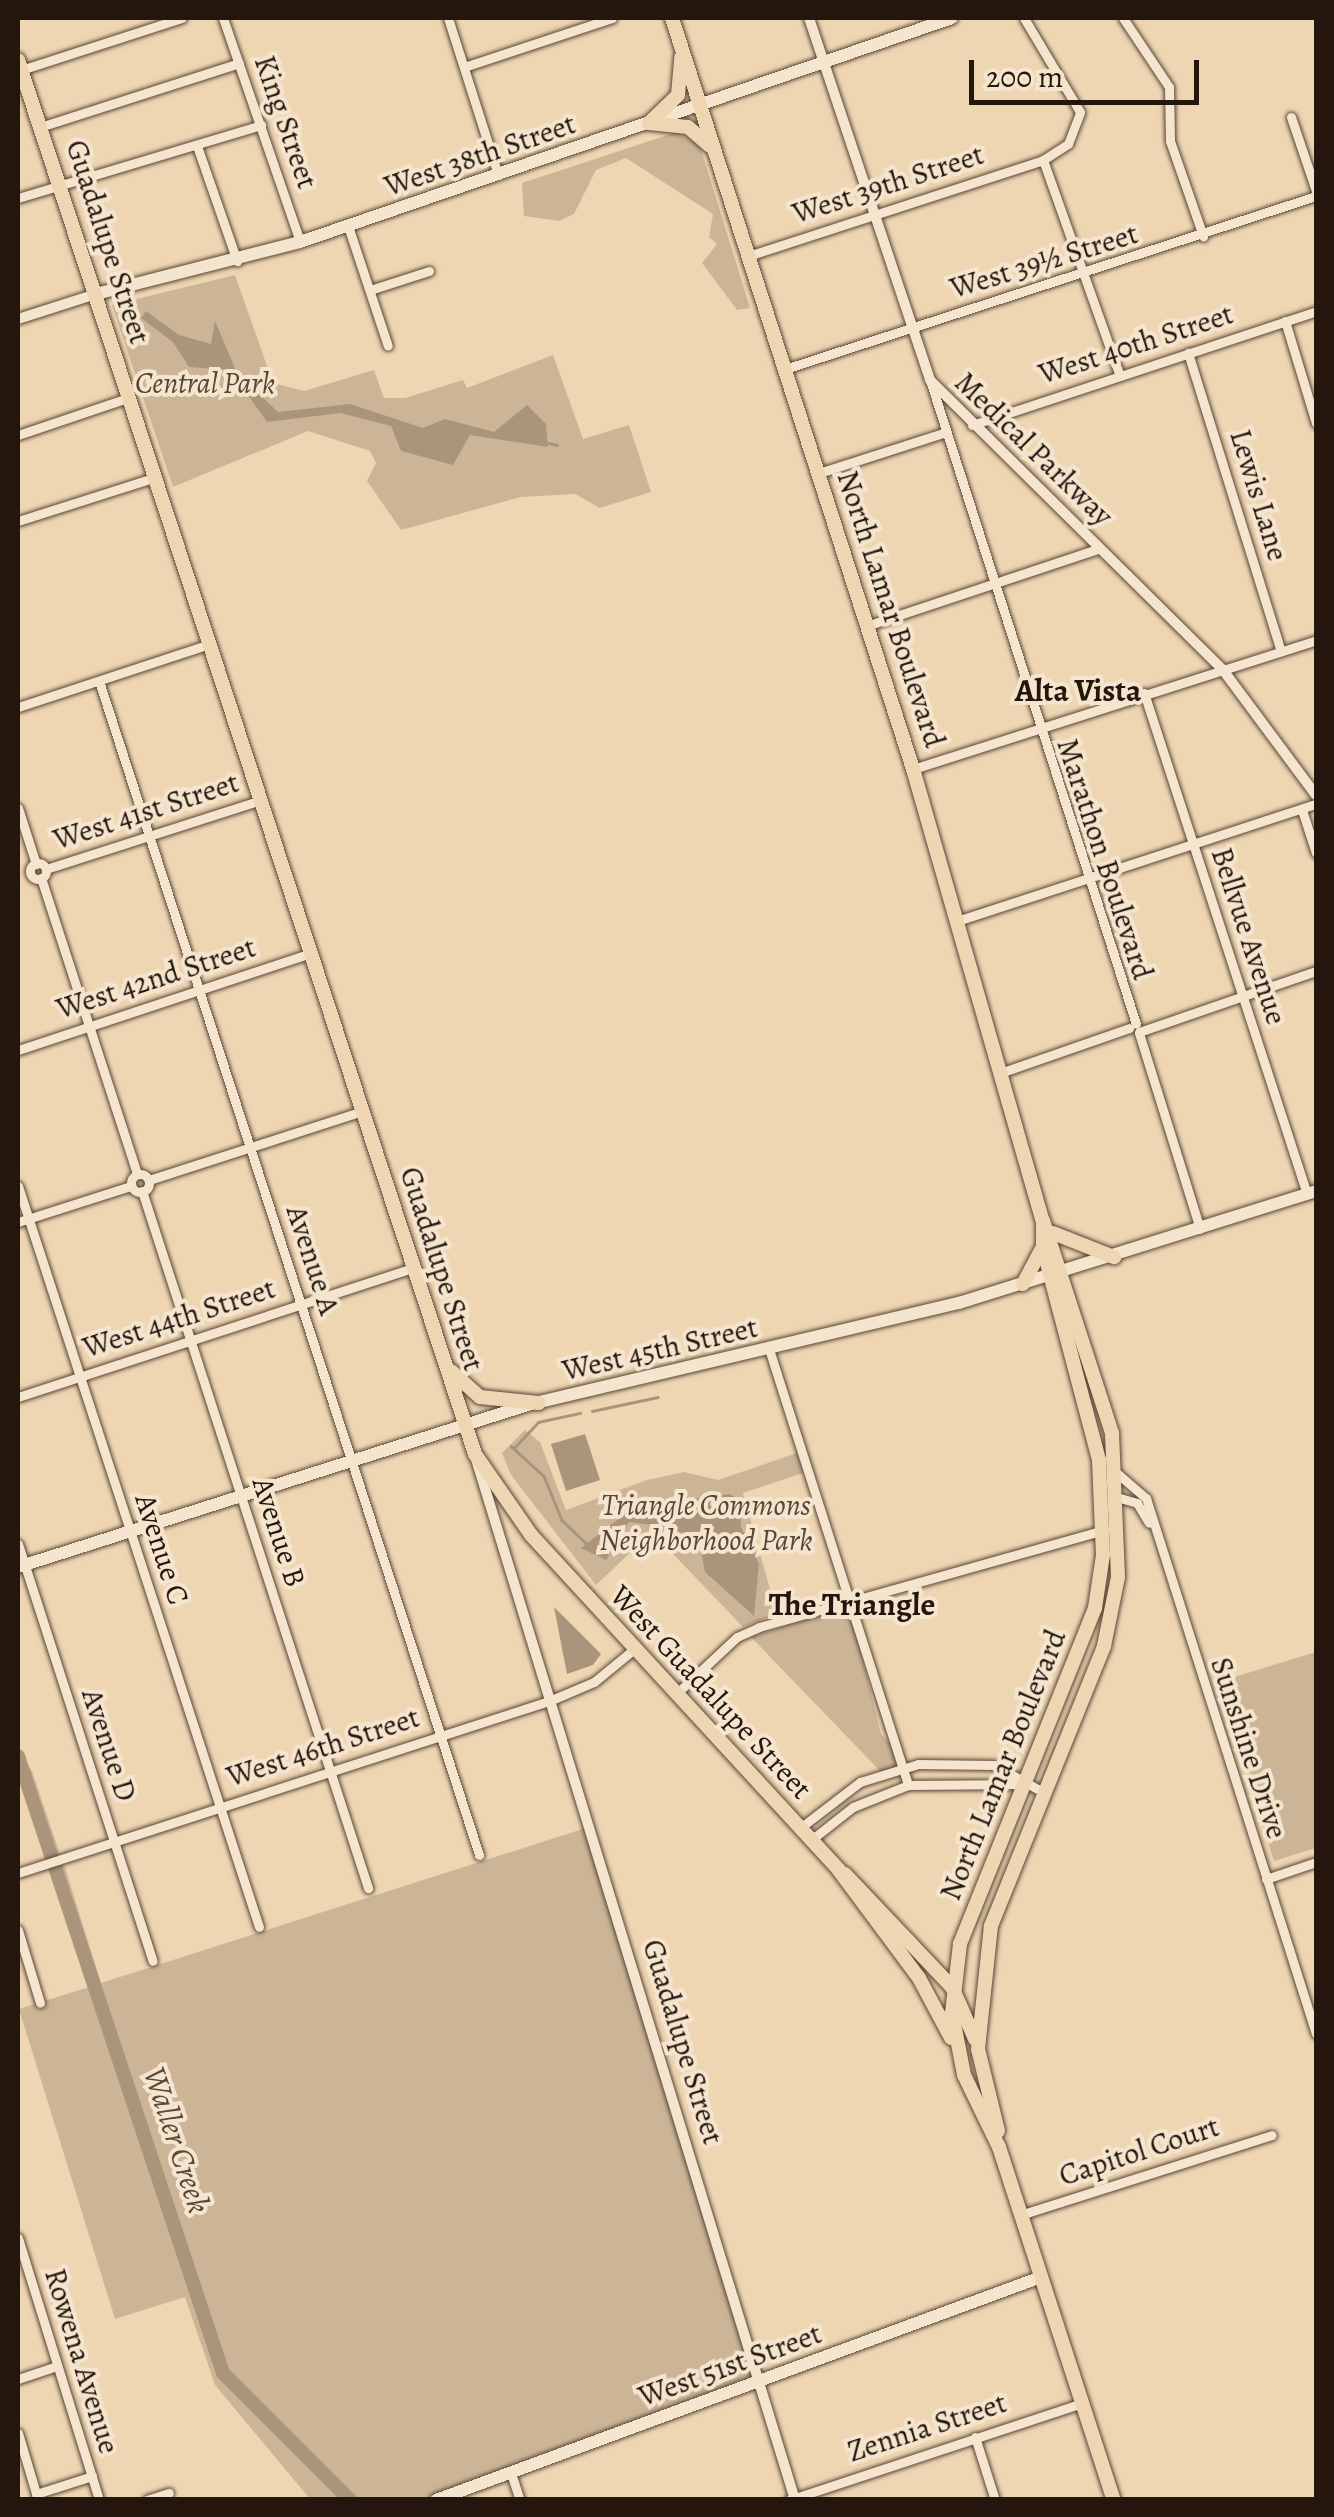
<!DOCTYPE html>
<html>
<head>
<meta charset="utf-8">
<style>
	body { margin:0 }
	#map { position:relative; width:1334px; height:2517px; overflow:hidden; background:#efd6b3; font-family:Alegreya,serif }
	div>[style] { position:absolute }
	[style*='--x'] { left:calc(var(--x)*1px); top:calc(var(--y)*1px); width:calc(var(--w)*1px); rotate:calc(var(--a)*1deg) }
	.green>* { inset:0; background:#ccb597 }
	.water>* { inset:0; background:#aa957b }
	.stream>* { height:2.5px; margin:-1.25px; padding:0 1.25px; transform-origin:1.25px; border-radius:1.25px; background:#aa957b }
	.river>* { height:14px; margin:-7px; padding:0 7px; transform-origin:7px; border-radius:7px; background:#aa957b }
	.roads { filter:drop-shadow(0 0 2px #574636) drop-shadow(0 0 2px #574636) }
	.minor>* { height:9px; margin:-4.5px; padding:0 4.5px; transform-origin:4.5px; border-radius:4.5px; background:#f5e4ce }
	.minor>.ring { margin:-4.5px; padding:0; box-sizing:content-box; background:none; border:9px solid #f5e4ce; border-radius:50% }
	.tertiary>* { height:10px; margin:-5px; padding:0 5px; transform-origin:5px; border-radius:5px; background:#f5e4ce }
	.secondary>* { height:12px; margin:-6px; padding:0 6px; transform-origin:6px; border-radius:6px; background:#f5e4ce }
	.primary>* { height:14px; margin:-7px; padding:0 7px; transform-origin:7px; border-radius:7px; background:#efd6b3 }
	span { translate:-50% -50%; white-space:nowrap; text-align:center; line-height:1.15; -webkit-text-stroke:8px #f5e4ce; paint-order:stroke }
	.street-label { font-size:30px; color:#24160d }
	.park-label { font-size:30px; color:#564636; font-style:italic }
	.neighbourhood-label { font-size:32px; color:#24160d; font-weight:700 }
	.water-label { font-size:32px; color:#5a4939; font-style:italic }
	.frame { position:absolute; inset:0; border:20px solid #24160d; pointer-events:none }
	.scale { position:absolute; left:969px; top:60px; width:230px; height:45px; box-sizing:border-box; border:5px solid #24160d; border-top:0; padding-left:12px; font-size:30px; line-height:35px; white-space:nowrap; color:#24160d; -webkit-text-stroke:8px #f5e4ce; paint-order:stroke }
</style>
</head>
<body>
<div id="map">
	<div class="green">
		<i style="clip-path:polygon(677px 132px,700px 146px,750px 308px,737px 310px,702px 263px,717px 244px,709px 237px,713px 214px,626px 158px,596px 170px,574px 214px,559px 221px,524px 216px,522px 183px)"></i>
		<i style="clip-path:polygon(235px 275px,273px 383px,304px 391px,374px 370px,384px 398px,405px 398px,463px 380px,467px 388px,553px 355px,583px 439px,629px 425px,651px 492px,600px 508px,575px 494px,521px 497px,401px 530px,367px 481px,376px 463px,370px 451px,308px 431px,173px 487px,112px 305px)"></i>
		<i style="clip-path:polygon(525px 1430px,540px 1442px,566px 1510px,647px 1480px,684px 1472px,718px 1480px,797px 1453px,803px 1473px,743px 1493px,777px 1614px,743px 1627px,652px 1532px,596px 1585px,511px 1475px,502px 1453px)"></i>
		<i style="clip-path:polygon(839px 1609px,852px 1616px,881px 1734px,894px 1747px,899px 1766px,882px 1773px,751px 1637px)"></i>
		<i style="clip-path:polygon(1316px 1652px,1316px 1848px,1274px 1861px,1218px 1682px)"></i>
		<i style="clip-path:polygon(18px 1751px,32px 1771px,60px 1854px,48px 1858px)"></i>
		<i style="clip-path:polygon(589px 1827px,757px 2381px,436px 2499px,310px 2499px,215px 2385px,185px 2297px,115px 2319px,19px 2009px,89px 1987px,52px 1869px,64px 1864px,101px 1983px)"></i>
	</div>
	<div class="water">
		<i style="clip-path:polygon(146px 311px,179px 335px,211px 344px,215px 321px,237px 373px,278px 412px,350px 404px,423px 428px,445px 419px,494px 432px,527px 405px,546px 424px,548px 447px,470px 435px,453px 465px,401px 451px,391px 426px,340px 413px,267px 422px,230px 370px,189px 367px,173px 342px,141px 318px)"></i>
		<i style="clip-path:polygon(585px 1434px,600px 1480px,566px 1491px,551px 1444px)"></i>
		<i style="clip-path:polygon(729px 1494px,739px 1499px,741px 1527px,759px 1564px,754px 1616px,705px 1572px,699px 1542px,671px 1527px,629px 1522px,606px 1560px,581px 1548px,634px 1507px)"></i>
		<i style="clip-path:polygon(554px 1607px,601px 1654px,593px 1665px,567px 1674px)"></i>
	</div>
	<div class="stream">
		<i style="--x:549;--y:443;--w:8;--a:14"></i>
		<i style="--x:592;--y:1411;--w:67;--a:-12"></i>
		<i style="--x:511;--y:1446;--w:45;--a:42.3"></i>
		<i style="--x:544;--y:1476;--w:48;--a:67.8"></i>
		<i style="--x:562;--y:1520;--w:36;--a:44"></i>
		<i style="--x:514;--y:1448;--w:35;--a:-47"></i>
		<i style="--x:538;--y:1422;--w:43;--a:-12.1"></i>
	</div>
	<div class="river">
		<i style="--x:18;--y:1756;--w:650;--a:71.62"></i>
		<i style="--x:223;--y:2373;--w:180;--a:45"></i>
	</div>
	<div class="roads">
		<div class="minor">
			<i style="--x:223;--y:18;--w:237;--a:71"></i>
			<i style="--x:448;--y:18;--w:165;--a:72.3"></i>
			<i style="--x:1123;--y:18;--w:83;--a:56.3"></i>
			<i style="--x:1169;--y:87;--w:54;--a:88.9"></i>
			<i style="--x:1170;--y:141;--w:101;--a:70.8"></i>
			<i style="--x:464;--y:67;--w:156;--a:-18.3"></i>
			<i style="--x:21;--y:70;--w:169;--a:-17.9"></i>
			<i style="--x:1291;--y:117;--w:78;--a:71.3"></i>
			<i style="--x:40;--y:127;--w:209;--a:-17.8"></i>
			<i style="--x:197;--y:146;--w:122;--a:70.8"></i>
			<i style="--x:1043;--y:160;--w:229;--a:70.4"></i>
			<i style="--x:18;--y:198;--w:254;--a:-16.7"></i>
			<i style="--x:348;--y:226;--w:126;--a:71.6"></i>
			<i style="--x:748;--y:256;--w:310;--a:-18"></i>
			<i style="--x:1043;--y:160;--w:30;--a:-33"></i>
			<i style="--x:1068;--y:144;--w:34;--a:-69"></i>
			<i style="--x:1080;--y:112;--w:109;--a:-120.8"></i>
			<i style="--x:370;--y:290;--w:62;--a:-17.9"></i>
			<i style="--x:1285;--y:321;--w:107;--a:73.1"></i>
			<i style="--x:1188;--y:353;--w:312;--a:72.7"></i>
			<i style="--x:785;--y:369;--w:558;--a:-18.05"></i>
			<i style="--x:930;--y:380;--w:676;--a:72.26"></i>
			<i style="--x:972;--y:425;--w:362;--a:-18.3"></i>
			<i style="--x:18;--y:435;--w:118;--a:-18.7"></i>
			<i style="--x:819;--y:473;--w:130;--a:-17.9"></i>
			<i style="--x:18;--y:521;--w:145;--a:-17.7"></i>
			<i style="--x:869;--y:625;--w:243;--a:-18.4"></i>
			<i style="--x:99;--y:681;--w:1234;--a:72.06"></i>
			<i style="--x:1144;--y:693;--w:527;--a:71.98"></i>
			<i style="--x:18;--y:707;--w:202;--a:-18.2"></i>
			<i style="--x:913;--y:769;--w:423;--a:-17.7"></i>
			<i style="--x:18;--y:808;--w:59;--a:72.2"></i>
			<i style="--x:1302;--y:810;--w:45;--a:72"></i>
			<i class="ring" style="left:30px;top:863px;width:7px;height:7px"></i>
			<i style="--x:46;--y:869;--w:226;--a:-17.8"></i>
			<i style="--x:41;--y:878;--w:311;--a:72"></i>
			<i style="--x:957;--y:921;--w:378;--a:-18.1"></i>
			<i style="--x:1139;--y:1032;--w:187;--a:-19"></i>
			<i style="--x:1139;--y:1033;--w:205;--a:72.7"></i>
			<i style="--x:18;--y:1050;--w:309;--a:-18.3"></i>
			<i style="--x:1000;--y:1073;--w:137;--a:-19.2"></i>
			<i class="ring" style="left:131px;top:1174px;width:9px;height:9px"></i>
			<i style="--x:149;--y:1180;--w:224;--a:-17.9"></i>
			<i style="--x:18;--y:1186;--w:779;--a:71.98"></i>
			<i style="--x:142;--y:1191;--w:733;--a:72.03"></i>
			<i style="--x:18;--y:1222;--w:119;--a:-17.7"></i>
			<i style="--x:769;--y:1349;--w:458;--a:72.3"></i>
			<i style="--x:18;--y:1397;--w:416;--a:-18.1"></i>
			<i style="--x:1118;--y:1474;--w:37;--a:41"></i>
			<i style="--x:1146;--y:1498;--w:562;--a:72.4"></i>
			<i style="--x:1120;--y:1498;--w:18;--a:16"></i>
			<i style="--x:1137;--y:1503;--w:23;--a:59"></i>
			<i style="--x:18;--y:1544;--w:438;--a:72.1"></i>
			<i style="--x:676;--y:1694;--w:83;--a:-43.1"></i>
			<i style="--x:737;--y:1637;--w:24;--a:-24"></i>
			<i style="--x:759;--y:1627;--w:358;--a:-15.7"></i>
			<i style="--x:800;--y:1828;--w:76;--a:-37.5"></i>
			<i style="--x:860;--y:1782;--w:61;--a:-17.2"></i>
			<i style="--x:918;--y:1764;--w:76;--a:0.8"></i>
			<i style="--x:994;--y:1765;--w:56;--a:28.9"></i>
			<i style="--x:811;--y:1840;--w:53;--a:-38.2"></i>
			<i style="--x:853;--y:1807;--w:59;--a:-21.8"></i>
			<i style="--x:908;--y:1785;--w:118;--a:-0.5"></i>
			<i style="--x:18;--y:1873;--w:558;--a:-17.95"></i>
			<i style="--x:549;--y:1701;--w:49;--a:-22.9"></i>
			<i style="--x:594;--y:1682;--w:52;--a:-39.5"></i>
			<i style="--x:1266;--y:1879;--w:53;--a:-18.8"></i>
			<i style="--x:18;--y:1930;--w:76;--a:73.2"></i>
			<i style="--x:1020;--y:2215;--w:264;--a:-17.6"></i>
			<i style="--x:18;--y:2238;--w:274;--a:72.8"></i>
			<i style="--x:18;--y:2379;--w:41;--a:-18.4"></i>
			<i style="--x:18;--y:2433;--w:70;--a:73.4"></i>
			<i style="--x:975;--y:2437;--w:66;--a:72.4"></i>
			<i style="--x:511;--y:2473;--w:28;--a:72"></i>
			<i style="--x:36;--y:2494;--w:59;--a:-17.8"></i>
			<i style="--x:147;--y:2500;--w:23;--a:-18"></i>
			<i style="--x:789;--y:2500;--w:309;--a:-18.3"></i>
		</div>
		<div class="tertiary">
			<i style="--x:809;--y:18;--w:382;--a:71.5"></i>
			<i style="--x:930;--y:380;--w:412;--a:44.7"></i>
			<i style="--x:1223;--y:670;--w:156;--a:53.4"></i>
			<i style="--x:18;--y:319;--w:82;--a:-17.8"></i>
			<i style="--x:476;--y:1459;--w:1089;--a:72.96"></i>
		</div>
		<div class="secondary">
			<i style="--x:96;--y:294;--w:211;--a:-14.3"></i>
			<i style="--x:300;--y:242;--w:689;--a:-18.96"></i>
			<i style="--x:18;--y:1567;--w:538;--a:-17.63"></i>
			<i style="--x:531;--y:1404;--w:440;--a:-13.3"></i>
			<i style="--x:959;--y:1303;--w:374;--a:-17.4"></i>
			<i style="--x:436;--y:2500;--w:645;--a:-20.23"></i>
		</div>
		<div class="primary">
			<i style="--x:672;--y:18;--w:789;--a:72.21"></i>
			<i style="--x:913;--y:769;--w:470;--a:74"></i>
			<i style="--x:1043;--y:1221;--w:27;--a:90"></i>
			<i style="--x:1043;--y:1248;--w:219;--a:75.2"></i>
			<i style="--x:1099;--y:1460;--w:95;--a:87.6"></i>
			<i style="--x:1103;--y:1555;--w:54;--a:98.6"></i>
			<i style="--x:1095;--y:1608;--w:362;--a:111.9"></i>
			<i style="--x:960;--y:1944;--w:69;--a:96.6"></i>
			<i style="--x:952;--y:2013;--w:63;--a:79"></i>
			<i style="--x:964;--y:2075;--w:80;--a:64.1"></i>
			<i style="--x:999;--y:2147;--w:371;--a:72"></i>
			<i style="--x:18;--y:60;--w:1467;--a:71.85"></i>
			<i style="--x:475;--y:1454;--w:98;--a:55.3"></i>
			<i style="--x:531;--y:1535;--w:454;--a:47.4"></i>
			<i style="--x:838;--y:1869;--w:136;--a:53.4"></i>
			<i style="--x:919;--y:1978;--w:68;--a:61.9"></i>
			<i style="--x:649;--y:123;--w:40;--a:-44"></i>
			<i style="--x:678;--y:95;--w:38;--a:-85"></i>
			<i style="--x:649;--y:123;--w:39;--a:6"></i>
			<i style="--x:688;--y:127;--w:29;--a:41"></i>
			<i style="--x:1053;--y:1233;--w:66;--a:21.5"></i>
			<i style="--x:1023;--y:1284;--w:40;--a:-62"></i>
			<i style="--x:451;--y:1371;--w:39;--a:42"></i>
			<i style="--x:480;--y:1397;--w:59;--a:5.8"></i>
			<i style="--x:845;--y:1874;--w:156;--a:46.6"></i>
			<i style="--x:952;--y:1987;--w:57;--a:66.1"></i>
			<i style="--x:998;--y:2131;--w:84;--a:-103.7"></i>
			<i style="--x:978;--y:2049;--w:124;--a:-84"></i>
			<i style="--x:991;--y:1926;--w:302;--a:-68"></i>
			<i style="--x:1104;--y:1646;--w:70;--a:-78.5"></i>
			<i style="--x:1118;--y:1577;--w:144;--a:-92.4"></i>
			<i style="--x:1112;--y:1433;--w:223;--a:-108"></i>
		</div>
	</div>
	<div class="street-label">
		<span style="left:286px;top:122px;rotate:71deg">King Street</span>
		<span style="left:480px;top:155px;rotate:-19deg">West 38th Street</span>
		<span style="left:888px;top:184px;rotate:-18deg">West 39th Street</span>
		<span style="left:108px;top:242px;rotate:72deg">Guadalupe Street</span>
		<span style="left:1044px;top:261px;rotate:-17deg">West 39½ Street</span>
		<span style="left:1136px;top:344px;rotate:-18deg">West 40th Street</span>
		<span style="left:1034px;top:449px;rotate:44deg">Medical Parkway</span>
		<span style="left:1259px;top:495px;rotate:73deg">Lewis Lane</span>
		<span style="left:891px;top:609px;rotate:72deg">North Lamar Boulevard</span>
		<span style="left:146px;top:811px;rotate:-18deg">West 41st Street</span>
		<span style="left:1105px;top:859px;rotate:72deg">Marathon Boulevard</span>
		<span style="left:1249px;top:936px;rotate:72deg">Bellvue Avenue</span>
		<span style="left:156px;top:978px;rotate:-18deg">West 42nd Street</span>
		<span style="left:313px;top:1260px;rotate:72deg">Avenue A</span>
		<span style="left:442px;top:1269px;rotate:72deg">Guadalupe Street</span>
		<span style="left:179px;top:1318px;rotate:-18deg">West 44th Street</span>
		<span style="left:660px;top:1349px;rotate:-13deg">West 45th Street</span>
		<span style="left:279px;top:1532px;rotate:72deg">Avenue B</span>
		<span style="left:162px;top:1549px;rotate:72deg">Avenue C</span>
		<span style="left:711px;top:1692px;rotate:47deg">West Guadalupe Street</span>
		<span style="left:109px;top:1745px;rotate:72deg">Avenue D</span>
		<span style="left:323px;top:1747px;rotate:-18deg">West 46th Street</span>
		<span style="left:1249px;top:1748px;rotate:72deg">Sunshine Drive</span>
		<span style="left:1003px;top:1765px;rotate:-68deg">North Lamar Boulevard</span>
		<span style="left:683px;top:2042px;rotate:73deg">Guadalupe Street</span>
		<span style="left:1139px;top:2151px;rotate:-18deg">Capitol Court</span>
		<span style="left:82px;top:2361px;rotate:73deg">Rowena Avenue</span>
		<span style="left:730px;top:2365px;rotate:-20deg">West 51st Street</span>
		<span style="left:927px;top:2427px;rotate:-18deg">Zennia Street</span>
	</div>
	<div class="park-label">
		<span style="left:205px;top:383px">Central Park</span>
		<span style="left:706px;top:1522px">Triangle Commons<br>Neighborhood Park</span>
	</div>
	<div class="neighbourhood-label">
		<span style="left:1078px;top:690px">Alta Vista</span>
		<span style="left:852px;top:1604px">The Triangle</span>
	</div>
	<div class="water-label">
		<span style="left:177px;top:2140px;rotate:72deg">Waller Creek</span>
	</div>
	<div class="frame"></div>
	<div class="scale">200 m</div>
</div>
</body>
</html>
